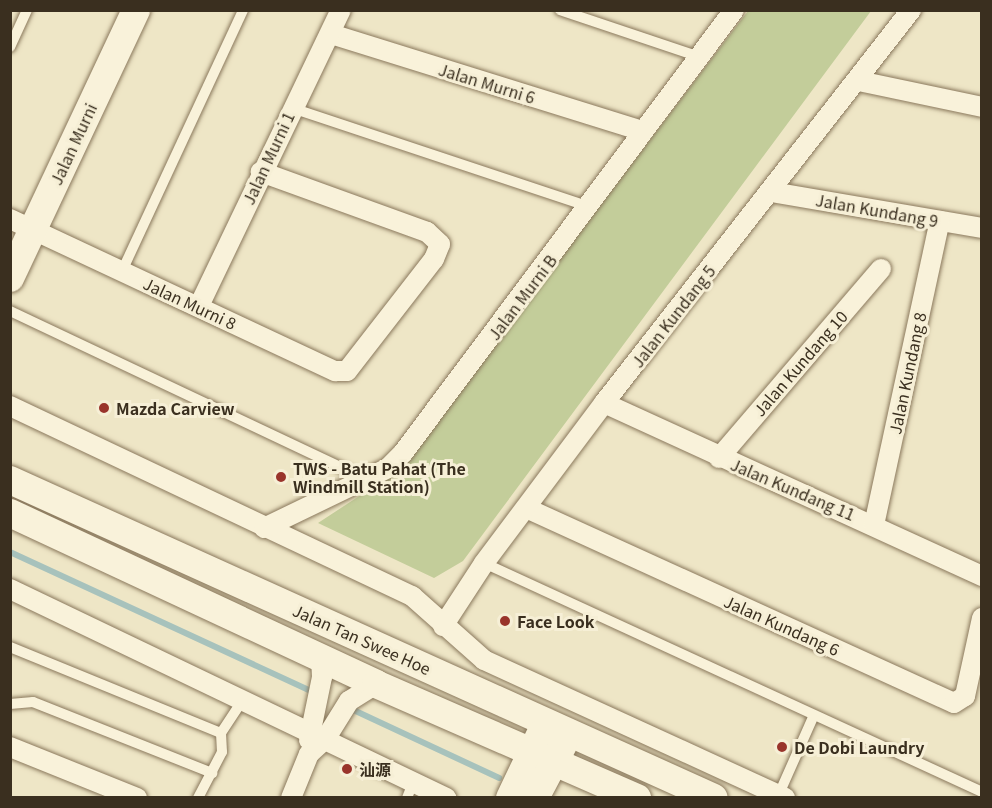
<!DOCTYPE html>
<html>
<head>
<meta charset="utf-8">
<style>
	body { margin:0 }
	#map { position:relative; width:992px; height:808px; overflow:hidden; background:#eee6c6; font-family:Georgia,"Noto Sans SC",serif }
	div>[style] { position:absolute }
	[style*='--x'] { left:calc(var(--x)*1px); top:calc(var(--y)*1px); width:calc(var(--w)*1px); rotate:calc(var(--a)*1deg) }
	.green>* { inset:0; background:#c3cd9a }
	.stream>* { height:6px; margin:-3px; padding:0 3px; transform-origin:3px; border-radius:3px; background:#a7c2bc }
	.roads { filter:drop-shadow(0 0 2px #8a785c) drop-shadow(0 0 2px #8a785c) }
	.lane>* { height:10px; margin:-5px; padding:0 5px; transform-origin:5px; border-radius:5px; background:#f9f2da }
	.street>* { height:20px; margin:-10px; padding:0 10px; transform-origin:10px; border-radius:10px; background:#f9f2da }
	.secondary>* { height:28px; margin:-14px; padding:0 14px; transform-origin:14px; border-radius:14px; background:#f9f2da }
	.dots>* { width:16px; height:16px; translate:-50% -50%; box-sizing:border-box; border:3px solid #f6efd6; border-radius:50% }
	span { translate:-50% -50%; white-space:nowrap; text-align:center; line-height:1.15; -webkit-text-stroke:6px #f6efd6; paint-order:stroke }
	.street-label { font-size:16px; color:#3a2f1f }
	.poi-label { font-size:16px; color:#3a2f1f; font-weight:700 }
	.left { translate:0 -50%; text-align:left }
	.frame { position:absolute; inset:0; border:12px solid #3a2f1f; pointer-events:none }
</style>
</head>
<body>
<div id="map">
	<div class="green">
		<i style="clip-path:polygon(748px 11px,871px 11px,463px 561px,434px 578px,318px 523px,399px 470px)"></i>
	</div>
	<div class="stream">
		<i style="--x:10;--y:552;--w:332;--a:24.8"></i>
		<i style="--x:347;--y:707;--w:168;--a:25"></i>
	</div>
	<div class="roads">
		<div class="lane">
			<i style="--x:560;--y:10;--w:148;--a:18.6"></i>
			<i style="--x:10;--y:47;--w:41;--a:-65.3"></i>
			<i style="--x:292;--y:108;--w:314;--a:18.4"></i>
			<i style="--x:122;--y:271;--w:288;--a:-65.1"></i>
			<i style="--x:10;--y:311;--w:394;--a:25.3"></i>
			<i style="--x:484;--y:563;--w:548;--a:24.69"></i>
			<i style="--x:10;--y:647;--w:228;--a:22.2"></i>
			<i style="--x:221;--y:733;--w:19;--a:87"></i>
			<i style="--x:222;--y:752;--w:52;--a:117.6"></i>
			<i style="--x:10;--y:704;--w:23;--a:-5"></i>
			<i style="--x:33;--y:702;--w:193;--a:21.6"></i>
			<i style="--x:221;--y:733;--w:42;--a:-56.7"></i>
			<i style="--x:779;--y:794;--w:86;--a:-66.1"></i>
			<i style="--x:407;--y:798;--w:19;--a:-69"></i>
		</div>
		<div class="street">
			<i style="--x:331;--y:34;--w:327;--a:17.3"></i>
			<i style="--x:859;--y:81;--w:126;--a:11.9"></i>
			<i style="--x:772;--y:192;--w:213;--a:9.7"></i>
			<i style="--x:10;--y:219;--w:359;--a:25.1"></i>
			<i style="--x:335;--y:371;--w:12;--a:0"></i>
			<i style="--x:347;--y:371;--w:142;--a:-52.2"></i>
			<i style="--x:434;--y:259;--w:16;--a:-68"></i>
			<i style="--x:440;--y:244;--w:18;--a:-137"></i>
			<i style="--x:427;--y:232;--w:177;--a:-160.1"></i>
			<i style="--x:199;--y:306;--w:328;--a:-64.4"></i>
			<i style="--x:604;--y:403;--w:416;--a:24.6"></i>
			<i style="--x:10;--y:406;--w:445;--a:25.3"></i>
			<i style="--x:412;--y:596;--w:96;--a:41.6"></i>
			<i style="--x:484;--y:660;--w:331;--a:24.6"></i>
			<i style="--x:719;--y:458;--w:249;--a:-49.4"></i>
			<i style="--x:526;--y:508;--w:470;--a:24.5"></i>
			<i style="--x:954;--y:703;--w:13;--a:-32"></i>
			<i style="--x:965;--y:696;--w:80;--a:-77.7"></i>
			<i style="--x:874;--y:525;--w:311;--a:-77.8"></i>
			<i style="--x:264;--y:528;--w:138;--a:-25.8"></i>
			<i style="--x:388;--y:468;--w:21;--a:-45"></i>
			<i style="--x:403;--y:453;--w:553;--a:-53.23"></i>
			<i style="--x:10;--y:589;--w:484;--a:25.6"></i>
			<i style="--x:443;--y:626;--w:75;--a:-56.9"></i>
			<i style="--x:484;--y:563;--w:200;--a:-53.1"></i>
			<i style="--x:604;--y:403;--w:499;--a:-52"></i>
			<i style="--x:309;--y:740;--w:64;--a:-78.3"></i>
			<i style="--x:322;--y:677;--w:20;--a:-93"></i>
			<i style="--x:10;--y:747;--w:137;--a:21.9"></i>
			<i style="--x:291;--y:798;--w:48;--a:-67.8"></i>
			<i style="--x:309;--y:754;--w:23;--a:-43"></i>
			<i style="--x:326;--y:738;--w:44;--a:-58.1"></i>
			<i style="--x:349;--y:701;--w:32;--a:-32"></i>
		</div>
		<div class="secondary">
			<i style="--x:10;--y:278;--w:296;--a:-64.8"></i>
			<i style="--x:10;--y:480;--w:772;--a:24.31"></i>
			<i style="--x:10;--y:513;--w:404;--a:25"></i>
			<i style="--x:376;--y:684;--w:285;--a:23.6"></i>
			<i style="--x:510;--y:798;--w:70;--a:-64.5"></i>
			<i style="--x:535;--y:798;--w:60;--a:-62.2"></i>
		</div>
	</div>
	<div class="dots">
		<i style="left:104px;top:408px;background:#99342b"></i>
		<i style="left:281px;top:477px;background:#99342b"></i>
		<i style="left:505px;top:621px;background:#99342b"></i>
		<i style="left:782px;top:747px;background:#99342b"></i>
		<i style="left:347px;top:769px;background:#99342b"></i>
	</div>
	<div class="street-label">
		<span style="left:487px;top:83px;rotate:17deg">Jalan Murni 6</span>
		<span style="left:73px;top:144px;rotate:-65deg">Jalan Murni</span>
		<span style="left:268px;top:158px;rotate:-65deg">Jalan Murni 1</span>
		<span style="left:877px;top:210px;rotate:10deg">Jalan Kundang 9</span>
		<span style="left:522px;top:297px;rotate:-53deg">Jalan Murni B</span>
		<span style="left:190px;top:303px;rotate:25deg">Jalan Murni 8</span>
		<span style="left:673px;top:316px;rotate:-52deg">Jalan Kundang 5</span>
		<span style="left:800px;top:363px;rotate:-49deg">Jalan Kundang 10</span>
		<span style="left:907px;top:373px;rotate:-78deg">Jalan Kundang 8</span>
		<span style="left:793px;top:489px;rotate:23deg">Jalan Kundang 11</span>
		<span style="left:782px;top:625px;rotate:24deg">Jalan Kundang 6</span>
		<span style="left:362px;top:639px;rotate:24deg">Jalan Tan Swee Hoe</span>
	</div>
	<div class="poi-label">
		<span class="left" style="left:116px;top:408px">Mazda Carview</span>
		<span class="left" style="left:293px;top:477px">TWS - Batu Pahat (The<br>Windmill Station)</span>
		<span class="left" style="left:517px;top:621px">Face Look</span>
		<span class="left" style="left:794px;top:747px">De Dobi Laundry</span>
		<span class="left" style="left:359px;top:769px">汕源</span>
	</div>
	<div class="frame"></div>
</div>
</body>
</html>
